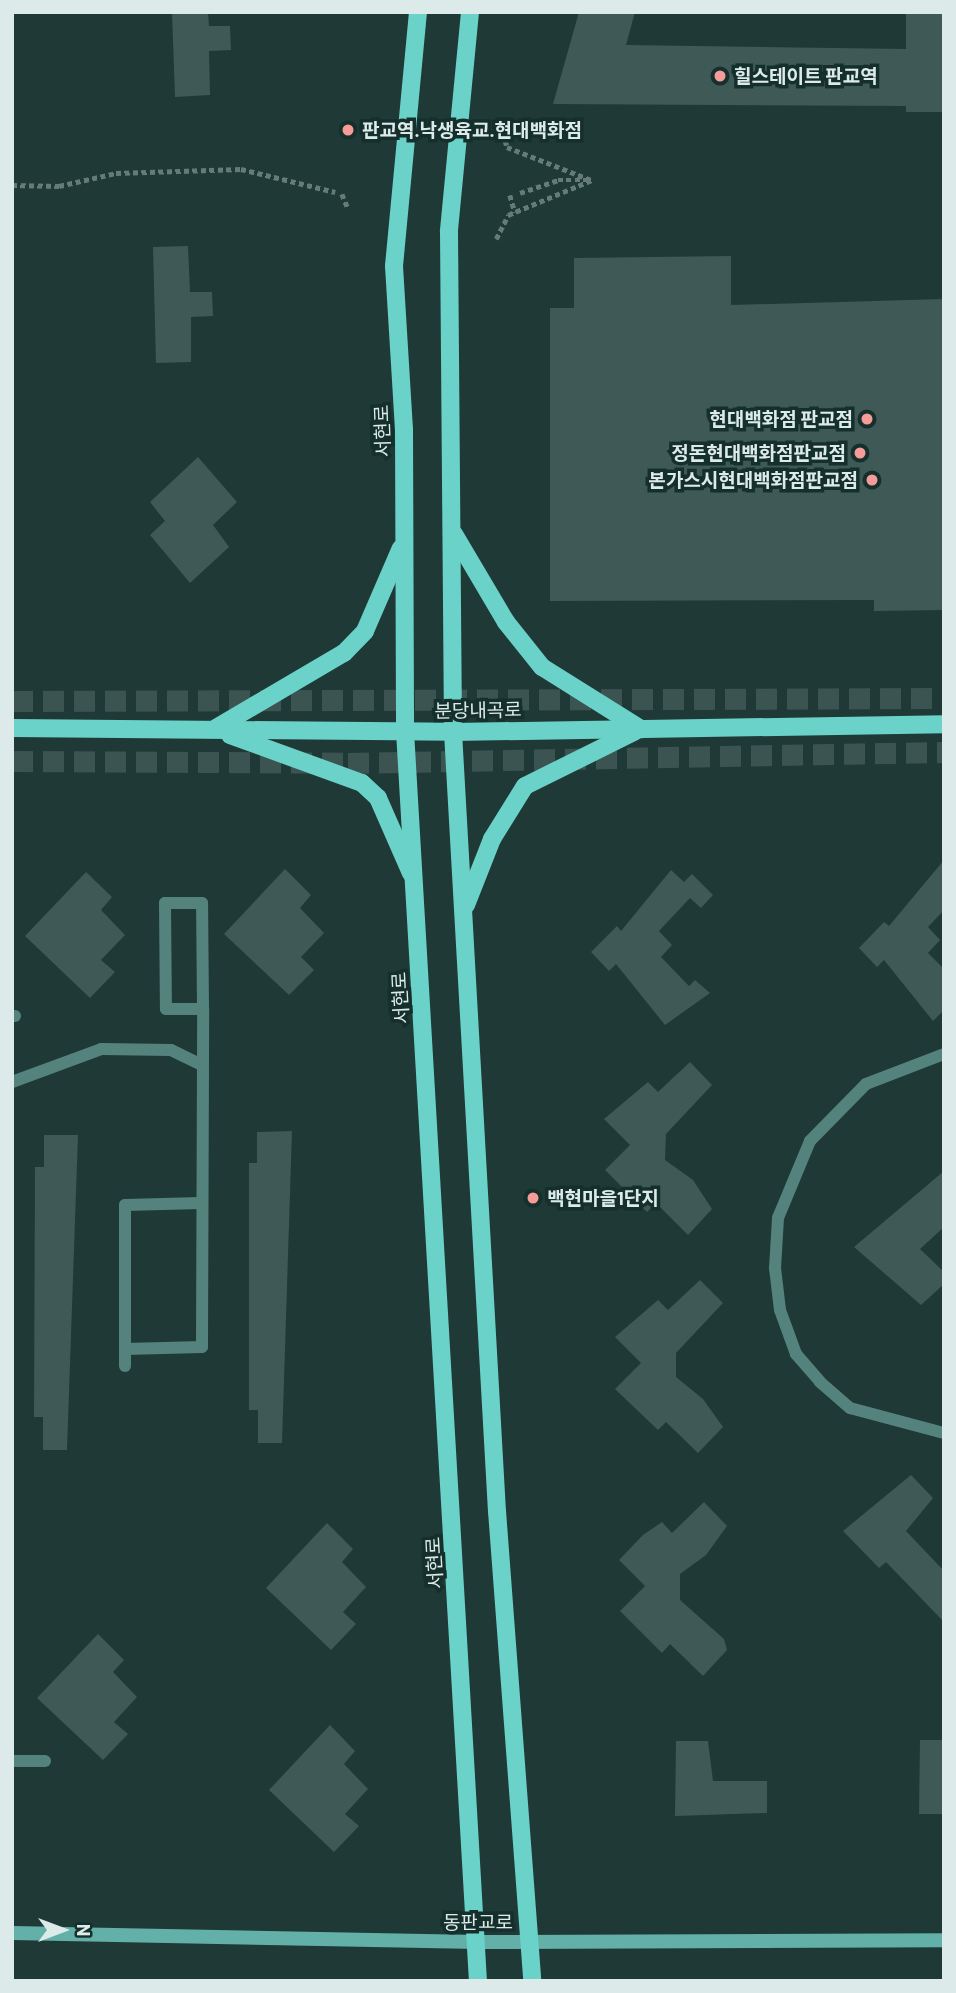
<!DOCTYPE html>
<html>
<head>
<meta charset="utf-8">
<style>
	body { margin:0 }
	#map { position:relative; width:956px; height:1993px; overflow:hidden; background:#1f3936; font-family:Barlow,"Noto Sans KR",sans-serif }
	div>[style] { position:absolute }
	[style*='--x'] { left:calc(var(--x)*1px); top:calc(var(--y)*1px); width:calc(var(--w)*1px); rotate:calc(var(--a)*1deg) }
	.building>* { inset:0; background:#3e5956 }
	.highway-tunnel>* { height:21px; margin-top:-10.5px; transform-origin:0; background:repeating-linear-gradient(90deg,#3b5451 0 21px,transparent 0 31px) }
	.path>* { height:4.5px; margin-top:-2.25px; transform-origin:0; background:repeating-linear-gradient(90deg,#657b78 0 5px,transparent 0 8.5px) }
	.lane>* { height:12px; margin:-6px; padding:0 6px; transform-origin:6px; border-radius:6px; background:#54837e }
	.secondary>* { height:14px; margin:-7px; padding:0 7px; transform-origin:7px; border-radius:7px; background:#62b0a8 }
	.primary>* { height:18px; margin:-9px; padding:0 9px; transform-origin:9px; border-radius:9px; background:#6ad2c8 }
	.dots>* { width:19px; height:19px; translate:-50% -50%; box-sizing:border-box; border:4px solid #152f2c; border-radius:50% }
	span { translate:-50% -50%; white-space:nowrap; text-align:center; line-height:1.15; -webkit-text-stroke:7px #152f2c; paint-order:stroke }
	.poi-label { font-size:19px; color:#dcebe9; font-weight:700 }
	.left { translate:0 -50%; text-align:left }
	.right { translate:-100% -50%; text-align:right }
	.street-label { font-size:19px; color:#dcebe9 }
	.frame { position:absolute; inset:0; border:14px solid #dcebe9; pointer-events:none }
	.north { position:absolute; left:28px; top:1895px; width:70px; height:70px; -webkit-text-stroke:5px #152f2c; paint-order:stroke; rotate:90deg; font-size:19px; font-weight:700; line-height:28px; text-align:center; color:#dcebe9 }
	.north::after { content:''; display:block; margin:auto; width:24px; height:32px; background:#dcebe9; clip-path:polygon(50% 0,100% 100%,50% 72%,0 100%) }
</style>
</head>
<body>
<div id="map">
	<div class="building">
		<i style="clip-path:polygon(172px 12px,208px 12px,209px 26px,230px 26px,231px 50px,209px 51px,210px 95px,175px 97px)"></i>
		<i style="clip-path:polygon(579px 12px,635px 12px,626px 45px,906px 49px,906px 12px,944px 12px,944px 112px,906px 112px,906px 106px,553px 104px)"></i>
		<i style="clip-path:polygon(188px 246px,190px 292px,212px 292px,213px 316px,191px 317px,191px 362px,156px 363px,153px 247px)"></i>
		<i style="clip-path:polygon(731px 256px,731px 305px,944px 299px,944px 610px,874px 611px,874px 600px,550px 601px,550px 308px,574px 308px,574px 258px)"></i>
		<i style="clip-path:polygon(198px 457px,237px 502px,213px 525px,229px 547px,190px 583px,150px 535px,165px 521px,150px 502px)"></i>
		<i style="clip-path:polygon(944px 860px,944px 910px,928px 927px,940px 940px,928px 953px,944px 969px,944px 1010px,933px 1021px,884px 960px,877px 967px,859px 948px,884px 922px,889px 926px)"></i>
		<i style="clip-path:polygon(285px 869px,311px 895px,300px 908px,324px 933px,301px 957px,314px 970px,289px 995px,224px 934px)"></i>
		<i style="clip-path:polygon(671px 870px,684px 882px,692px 874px,713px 895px,701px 908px,690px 898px,659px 931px,672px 945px,661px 957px,689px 986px,695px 980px,710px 993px,665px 1025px,616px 964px,609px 971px,591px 952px,617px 926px,621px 931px)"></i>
		<i style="clip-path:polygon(86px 872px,112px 897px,101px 910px,125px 935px,101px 960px,115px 972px,90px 998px,25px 936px)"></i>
		<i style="clip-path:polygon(690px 1062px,712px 1085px,666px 1134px,665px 1160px,693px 1180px,712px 1209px,688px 1235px,656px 1203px,647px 1212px,605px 1170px,630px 1145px,604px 1119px,648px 1082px,658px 1092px)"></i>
		<i style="clip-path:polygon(292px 1131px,282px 1443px,258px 1443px,258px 1410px,249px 1410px,249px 1163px,257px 1163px,257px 1132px)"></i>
		<i style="clip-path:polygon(44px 1135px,78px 1135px,67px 1450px,43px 1450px,43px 1417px,34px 1417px,35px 1167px,44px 1167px)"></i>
		<i style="clip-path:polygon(944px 1171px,944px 1227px,920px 1249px,944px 1272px,944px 1284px,921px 1305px,854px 1247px)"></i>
		<i style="clip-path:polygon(700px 1280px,723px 1303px,676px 1353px,676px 1377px,703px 1399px,723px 1427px,698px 1453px,666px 1422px,658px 1430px,615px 1389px,641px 1363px,615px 1337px,658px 1300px,668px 1310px)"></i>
		<i style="clip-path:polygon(911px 1475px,933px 1498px,906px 1531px,944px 1571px,944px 1622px,886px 1562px,879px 1568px,843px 1531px)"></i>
		<i style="clip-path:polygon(704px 1502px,727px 1526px,706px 1555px,680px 1574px,680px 1600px,724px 1639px,727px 1650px,703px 1676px,670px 1644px,662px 1653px,620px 1611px,645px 1586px,619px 1560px,643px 1535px,662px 1522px,672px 1533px)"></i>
		<i style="clip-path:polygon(327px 1523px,353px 1549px,342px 1562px,366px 1587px,343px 1612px,356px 1624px,331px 1650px,266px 1588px)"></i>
		<i style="clip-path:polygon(98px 1634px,124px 1660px,113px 1672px,137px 1697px,114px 1722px,128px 1734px,103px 1760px,37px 1698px)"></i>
		<i style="clip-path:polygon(330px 1725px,355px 1751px,344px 1764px,368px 1789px,345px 1814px,359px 1826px,334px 1852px,269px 1790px)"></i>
		<i style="clip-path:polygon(920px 1740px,944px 1740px,944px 1814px,919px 1814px)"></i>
		<i style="clip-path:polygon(676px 1741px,708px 1741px,713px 1781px,767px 1781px,767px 1813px,675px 1816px)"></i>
	</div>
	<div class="highway-tunnel">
		<i style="--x:12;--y:701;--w:932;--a:-0.18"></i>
		<i style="--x:12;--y:761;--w:336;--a:0.3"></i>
		<i style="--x:348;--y:763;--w:596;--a:-1.06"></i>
	</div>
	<div class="path">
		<i style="--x:501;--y:124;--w:24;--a:75"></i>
		<i style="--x:507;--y:147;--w:90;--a:21.4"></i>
		<i style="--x:12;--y:185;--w:47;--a:1.2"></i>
		<i style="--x:59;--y:186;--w:58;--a:-12.8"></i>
		<i style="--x:116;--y:173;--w:125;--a:-1.8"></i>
		<i style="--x:241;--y:169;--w:97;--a:13.7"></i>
		<i style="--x:520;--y:193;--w:40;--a:-18.9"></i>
		<i style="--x:558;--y:180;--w:29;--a:0"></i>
		<i style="--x:342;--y:194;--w:15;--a:67"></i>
		<i style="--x:510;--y:195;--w:18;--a:74"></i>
		<i style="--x:496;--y:239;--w:27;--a:-63"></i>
		<i style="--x:508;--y:215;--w:91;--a:-22.6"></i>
	</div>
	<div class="lane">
		<i style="--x:12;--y:1016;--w:3;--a:0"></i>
		<i style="--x:944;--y:1054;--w:84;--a:159"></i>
		<i style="--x:866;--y:1084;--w:80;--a:134.5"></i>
		<i style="--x:810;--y:1141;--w:83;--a:112.6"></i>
		<i style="--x:778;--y:1218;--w:50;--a:93.4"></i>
		<i style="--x:775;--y:1268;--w:42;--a:83.2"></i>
		<i style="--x:780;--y:1310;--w:47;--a:70"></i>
		<i style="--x:796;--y:1354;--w:37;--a:49"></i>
		<i style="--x:820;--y:1382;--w:40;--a:41"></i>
		<i style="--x:850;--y:1408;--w:97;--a:14.9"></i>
		<i style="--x:12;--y:1082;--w:95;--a:-20.3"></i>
		<i style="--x:101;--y:1049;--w:70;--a:0.8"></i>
		<i style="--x:171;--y:1050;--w:34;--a:26"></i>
		<i style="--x:201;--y:1203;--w:76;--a:178.5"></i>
		<i style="--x:125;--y:1205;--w:144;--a:90"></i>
		<i style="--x:125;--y:1349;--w:77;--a:-1.5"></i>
		<i style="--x:202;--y:1347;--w:338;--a:-89.8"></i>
		<i style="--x:203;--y:1009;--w:106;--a:-90.5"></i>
		<i style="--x:202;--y:903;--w:37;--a:180"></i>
		<i style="--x:165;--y:903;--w:106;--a:89.5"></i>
		<i style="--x:166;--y:1009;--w:37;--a:0"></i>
		<i style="--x:125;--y:1349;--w:17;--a:90"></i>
		<i style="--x:12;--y:1761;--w:33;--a:0"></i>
	</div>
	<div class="secondary">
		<i style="--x:12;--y:1933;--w:466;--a:1.1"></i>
		<i style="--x:478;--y:1942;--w:466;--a:-0.2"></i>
	</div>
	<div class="primary">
		<i style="--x:418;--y:12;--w:255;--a:95.4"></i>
		<i style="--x:394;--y:266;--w:163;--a:86.5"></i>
		<i style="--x:404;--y:429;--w:302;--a:89.8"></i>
		<i style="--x:405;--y:731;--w:1252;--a:86.66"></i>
		<i style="--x:470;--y:12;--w:221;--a:95.5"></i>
		<i style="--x:449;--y:232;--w:500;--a:89.54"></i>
		<i style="--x:453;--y:732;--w:780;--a:86.77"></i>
		<i style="--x:497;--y:1511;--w:471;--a:85.7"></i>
		<i style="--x:454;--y:534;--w:102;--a:59.4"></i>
		<i style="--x:506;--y:622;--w:58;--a:51.3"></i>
		<i style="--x:542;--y:667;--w:117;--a:32.1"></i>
		<i style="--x:12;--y:728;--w:441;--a:0.5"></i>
		<i style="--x:453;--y:732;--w:491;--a:-0.9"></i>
		<i style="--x:216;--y:728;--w:148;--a:-30.4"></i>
		<i style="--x:344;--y:653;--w:30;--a:-46"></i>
		<i style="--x:365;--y:631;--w:90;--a:-66.6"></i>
		<i style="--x:230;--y:735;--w:140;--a:20"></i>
		<i style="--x:362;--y:783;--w:22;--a:43"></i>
		<i style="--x:378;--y:798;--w:82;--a:66.3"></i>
		<i style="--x:466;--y:905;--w:71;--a:-68.5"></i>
		<i style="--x:492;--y:839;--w:62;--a:-58.1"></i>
		<i style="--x:525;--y:786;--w:122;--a:-26.4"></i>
	</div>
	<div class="dots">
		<i style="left:720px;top:76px;background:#f59b98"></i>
		<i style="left:348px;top:130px;background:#f59b98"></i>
		<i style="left:867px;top:419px;background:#f59b98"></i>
		<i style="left:860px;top:453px;background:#f59b98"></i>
		<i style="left:872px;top:480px;background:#f59b98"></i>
		<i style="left:533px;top:1198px;background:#f59b98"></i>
	</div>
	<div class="poi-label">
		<span class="left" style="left:734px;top:76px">힐스테이트 판교역</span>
		<span class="left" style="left:362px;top:130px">판교역.낙생육교.현대백화점</span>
		<span class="right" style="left:853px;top:419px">현대백화점 판교점</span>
		<span class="right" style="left:846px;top:453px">정돈현대백화점판교점</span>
		<span class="right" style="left:858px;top:480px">본가스시현대백화점판교점</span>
		<span class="left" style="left:547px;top:1198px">백현마을1단지</span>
	</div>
	<div class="street-label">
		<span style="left:382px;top:431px;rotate:-92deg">서현로</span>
		<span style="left:478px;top:710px;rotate:-1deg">분당내곡로</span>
		<span style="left:400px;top:998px;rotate:-93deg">서현로</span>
		<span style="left:434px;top:1563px;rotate:-93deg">서현로</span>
		<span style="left:478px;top:1922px">동판교로</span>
	</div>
	<div class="frame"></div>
	<div class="north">N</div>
</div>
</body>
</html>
